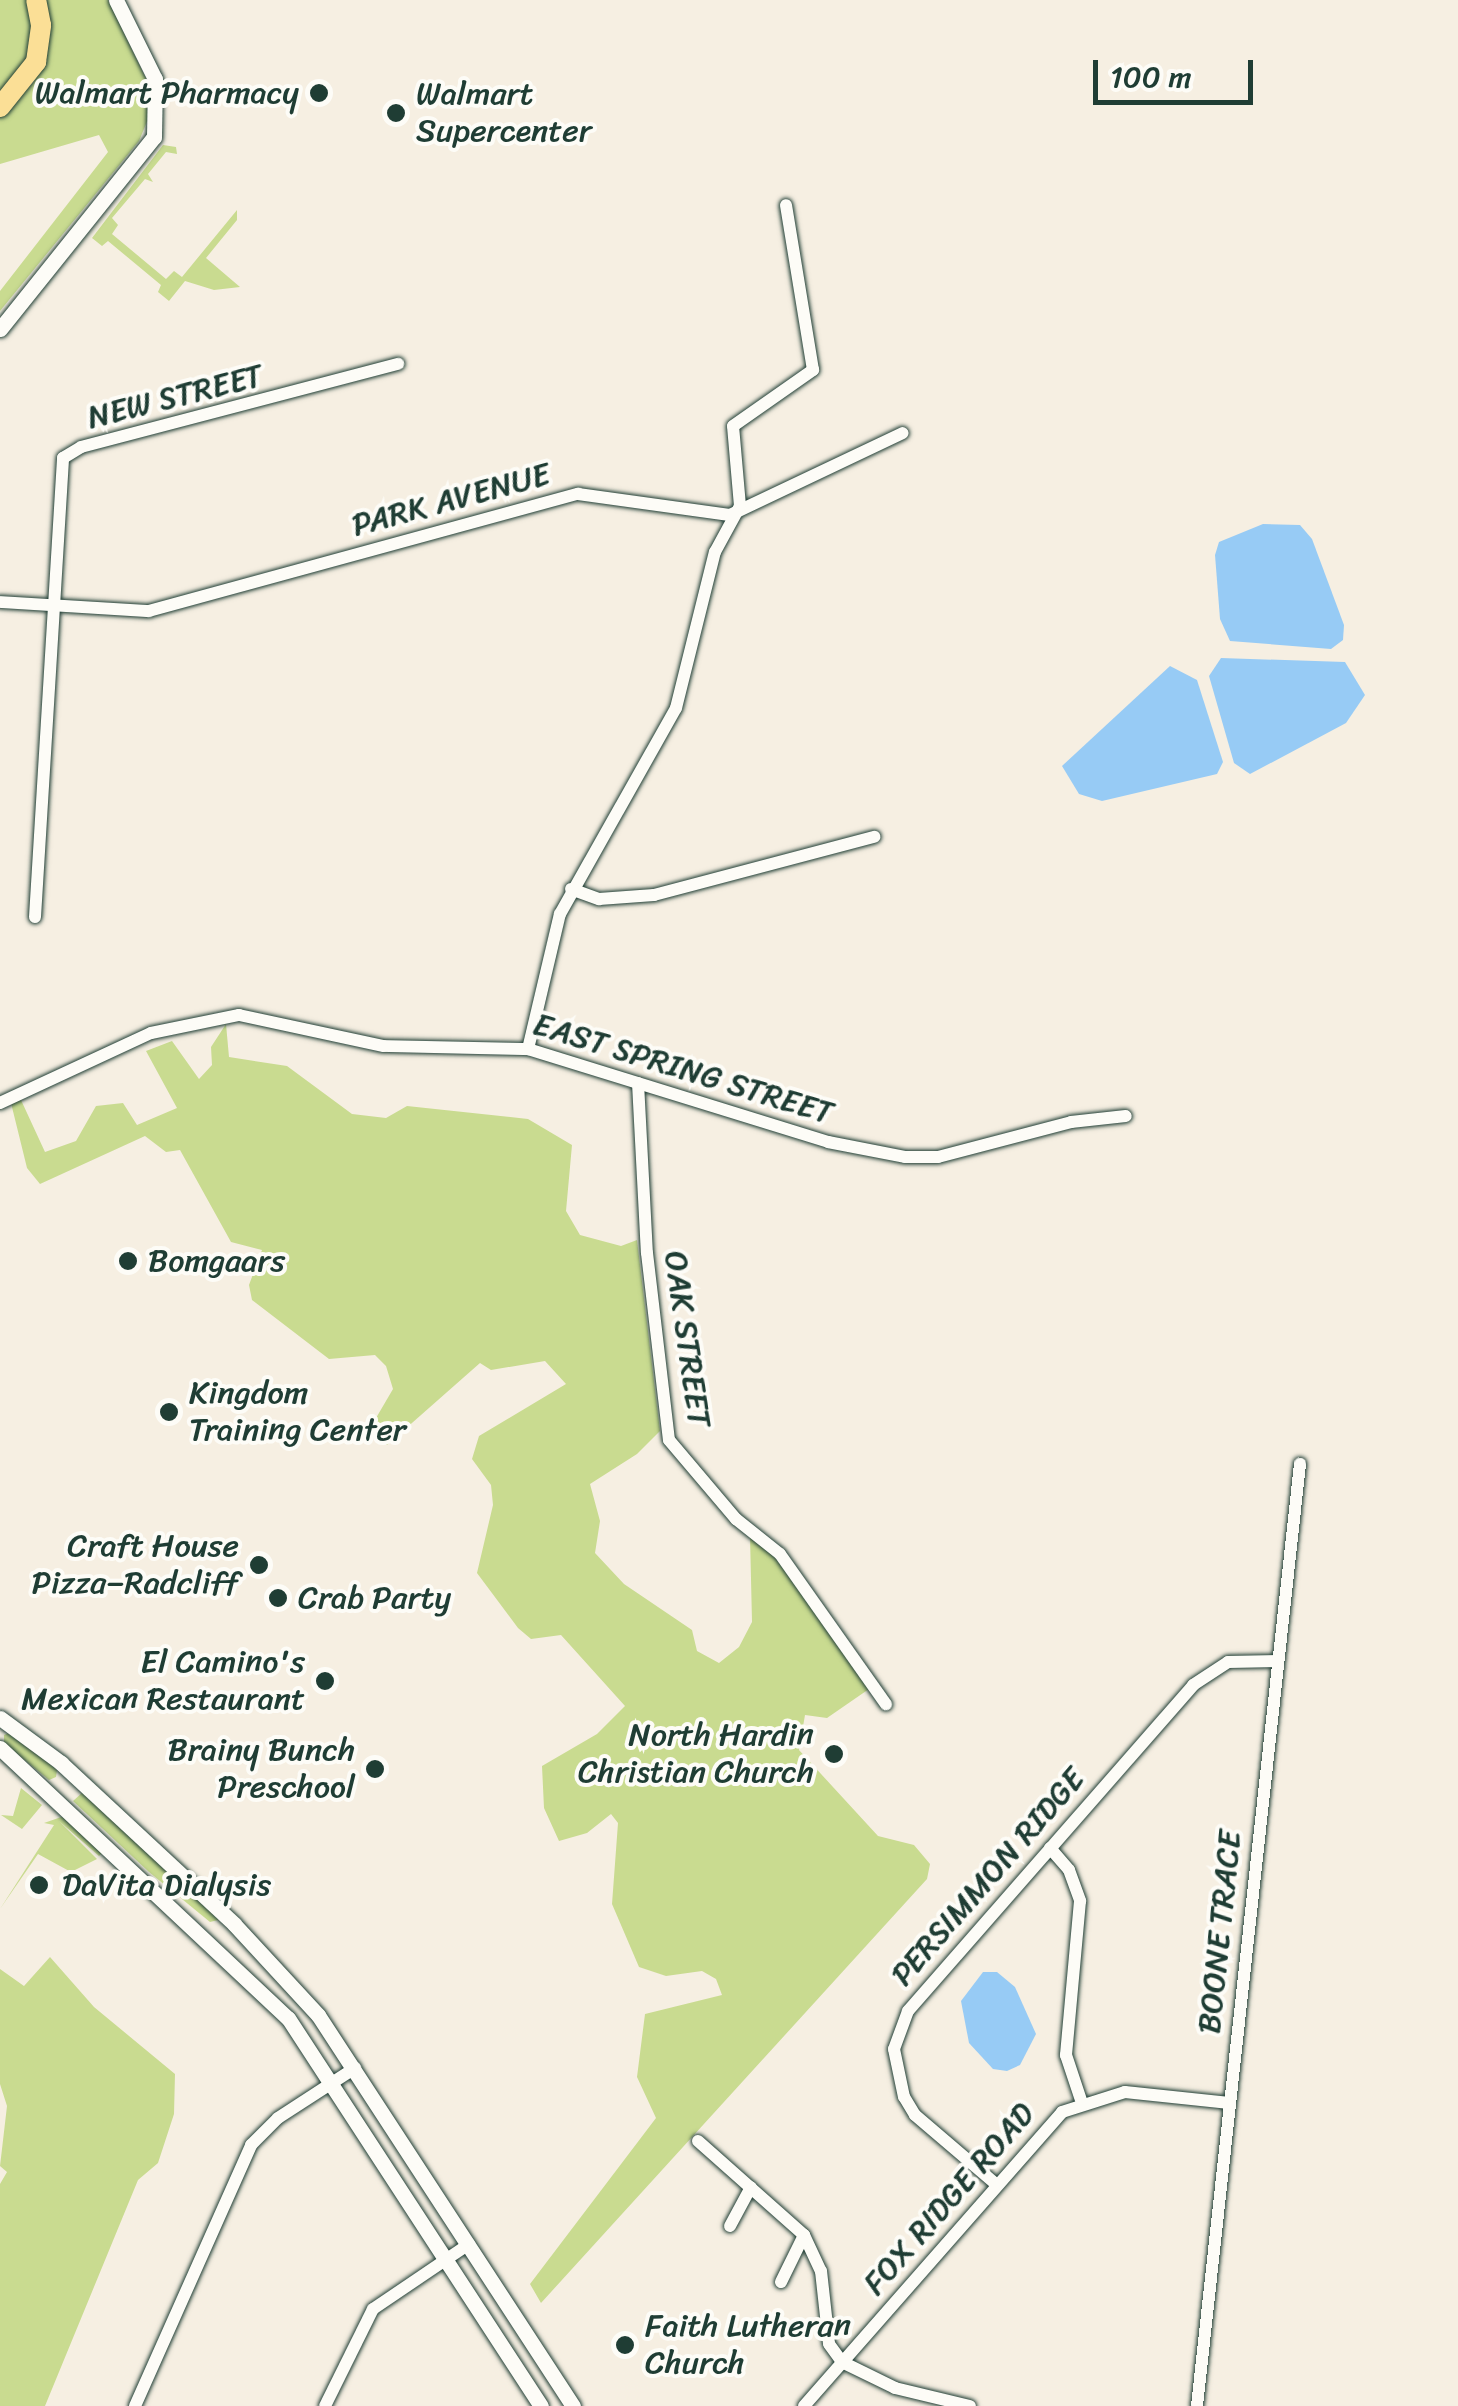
<!DOCTYPE html>
<html>
<head>
<meta charset="utf-8">
<style>
	body { margin:0 }
	#map { position:relative; width:1458px; height:2406px; overflow:hidden; background:#f6efe2; font-family:Sriracha,sans-serif }
	div>[style] { position:absolute }
	[style*='--x'] { left:calc(var(--x)*1px); top:calc(var(--y)*1px); width:calc(var(--w)*1px); rotate:calc(var(--a)*1deg) }
	.green>* { inset:0; background:#c9db90 }
	.water>* { inset:0; background:#97cbf5 }
	.roads { filter:drop-shadow(0 0 2px #1f3d34) drop-shadow(0 0 2px #1f3d34) }
	.minor>* { height:12px; margin:-6px; padding:0 6px; transform-origin:6px; border-radius:6px; background:#fdfcf7 }
	.tertiary>* { height:15px; margin:-7.5px; padding:0 7.5px; transform-origin:7.5px; border-radius:7.5px; background:#fdfcf7 }
	.trunk>* { height:20px; margin:-10px; padding:0 10px; transform-origin:10px; border-radius:10px; background:#fbdf96 }
	.dots>* { width:28px; height:28px; translate:-50% -50%; box-sizing:border-box; border:5px solid #fdfcf7; border-radius:50% }
	span { translate:-50% -50%; white-space:nowrap; text-align:center; line-height:1.15; -webkit-text-stroke:8px #fdfcf7; paint-order:stroke }
	.poi-label { font-size:32px; color:#1f3d34 }
	.right { translate:-100% -50%; text-align:right }
	.left { translate:0 -50%; text-align:left }
	.street-label { font-size:32px; color:#1f3d34 }
	.scale { position:absolute; left:1093px; top:60px; width:160px; height:45px; box-sizing:border-box; border:5px solid #1f3d34; border-top:0; padding-left:12px; font-size:30px; line-height:35px; white-space:nowrap; color:#1f3d34; -webkit-text-stroke:8px #fdfcf7; paint-order:stroke }
</style>
</head>
<body>
<div id="map">
	<div class="green">
		<i style="clip-path:polygon(0 0,29px 0,33px 17px,28px 61px,0 97px)"></i>
		<i style="clip-path:polygon(42px 0,108px 0,149px 85px,148px 119px,139px 141px,0 311px,0 291px,108px 152px,99px 135px,0 164px,0 114px,33px 83px,42px 64px)"></i>
		<i style="clip-path:polygon(163px 145px,176px 147px,177px 154px,166px 152px,148px 174px,153px 182px,145px 179px,112px 218px,118px 225px,112px 234px,166px 279px,174px 271px,182px 277px,237px 210px,237px 220px,206px 258px,240px 287px,214px 290px,185px 281px,169px 301px,158px 292px,161px 285px,108px 241px,102px 246px,92px 238px)"></i>
		<i style="clip-path:polygon(226px 1024px,229px 1057px,287px 1066px,352px 1114px,386px 1118px,407px 1106px,528px 1119px,572px 1145px,566px 1211px,580px 1235px,621px 1246px,637px 1240px,660px 1431px,637px 1454px,590px 1484px,600px 1521px,595px 1553px,624px 1584px,692px 1630px,697px 1651px,719px 1663px,739px 1647px,752px 1622px,750px 1536px,778px 1558px,869px 1689px,827px 1718px,805px 1715px,799px 1750px,878px 1836px,914px 1845px,930px 1864px,927px 1879px,541px 2303px,530px 2284px,656px 2118px,637px 2077px,645px 2014px,722px 1995px,716px 1979px,702px 1971px,666px 1976px,639px 1967px,612px 1904px,618px 1823px,611px 1814px,587px 1833px,559px 1841px,544px 1808px,542px 1766px,597px 1734px,625px 1706px,561px 1635px,531px 1639px,518px 1628px,477px 1573px,493px 1505px,491px 1485px,472px 1459px,479px 1436px,566px 1384px,545px 1361px,491px 1370px,480px 1363px,387px 1445px,369px 1430px,393px 1389px,386px 1366px,375px 1355px,329px 1359px,252px 1300px,249px 1285px,262px 1250px,231px 1242px,180px 1150px,166px 1152px,145px 1136px,40px 1184px,27px 1168px,11px 1103px,21px 1100px,45px 1152px,76px 1141px,96px 1106px,123px 1103px,137px 1125px,177px 1108px,146px 1051px,172px 1041px,199px 1079px,212px 1065px,211px 1047px)"></i>
		<i style="clip-path:polygon(13px 1731px,57px 1770px,56px 1777px,49px 1780px,4px 1743px,4px 1735px)"></i>
		<i style="clip-path:polygon(21px 1788px,42px 1805px,22px 1829px,1px 1815px,13px 1816px)"></i>
		<i style="clip-path:polygon(83px 1792px,218px 1918px,218px 1920px,210px 1922px,149px 1872px,73px 1801px)"></i>
		<i style="clip-path:polygon(67px 1815px,104px 1851px,99px 1856px,59px 1821px,97px 1859px,71px 1872px,38px 1854px,0 1909px,54px 1825px,44px 1823px)"></i>
		<i style="clip-path:polygon(50px 1957px,94px 2007px,175px 2074px,174px 2114px,158px 2163px,138px 2180px,45px 2406px,0 2406px,0 2184px,7px 2172px,0 2166px,7px 2106px,0 2084px,0 1969px,24px 1986px)"></i>
	</div>
	<div class="water">
		<i style="clip-path:polygon(1263px 524px,1300px 525px,1312px 539px,1344px 625px,1343px 640px,1331px 649px,1230px 641px,1220px 619px,1215px 555px,1219px 542px)"></i>
		<i style="clip-path:polygon(1221px 658px,1345px 662px,1365px 695px,1346px 723px,1250px 774px,1234px 763px,1209px 676px)"></i>
		<i style="clip-path:polygon(1170px 666px,1197px 680px,1223px 762px,1217px 774px,1102px 801px,1079px 794px,1062px 766px)"></i>
		<i style="clip-path:polygon(983px 1972px,997px 1972px,1015px 1987px,1036px 2034px,1020px 2065px,1007px 2071px,993px 2069px,969px 2043px,961px 2001px)"></i>
	</div>
	<div class="roads">
		<div class="minor">
			<i style="--x:0;--y:602;--w:149;--a:3.5"></i>
			<i style="--x:149;--y:611;--w:445;--a:-15.3"></i>
			<i style="--x:578;--y:494;--w:153;--a:7.9"></i>
			<i style="--x:730;--y:515;--w:191;--a:-25.4"></i>
			<i style="--x:571;--y:889;--w:30;--a:20"></i>
			<i style="--x:599;--y:899;--w:55;--a:-4.2"></i>
			<i style="--x:654;--y:895;--w:228;--a:-14.8"></i>
			<i style="--x:35;--y:917;--w:460;--a:-86.5"></i>
			<i style="--x:63;--y:458;--w:21;--a:-31"></i>
			<i style="--x:81;--y:447;--w:328;--a:-14.7"></i>
			<i style="--x:528;--y:1049;--w:139;--a:-76.7"></i>
			<i style="--x:560;--y:914;--w:236;--a:-60.6"></i>
			<i style="--x:676;--y:708;--w:161;--a:-76"></i>
			<i style="--x:715;--y:552;--w:52;--a:-61.5"></i>
			<i style="--x:740;--y:506;--w:80;--a:-95"></i>
			<i style="--x:733;--y:426;--w:98;--a:-35"></i>
			<i style="--x:813;--y:370;--w:167;--a:-99.3"></i>
			<i style="--x:638;--y:1083;--w:170;--a:87"></i>
			<i style="--x:647;--y:1253;--w:188;--a:83.3"></i>
			<i style="--x:669;--y:1440;--w:104;--a:49.7"></i>
			<i style="--x:736;--y:1519;--w:56;--a:38.5"></i>
			<i style="--x:780;--y:1554;--w:184;--a:54.8"></i>
			<i style="--x:0;--y:1103;--w:166;--a:-24.9"></i>
			<i style="--x:151;--y:1033;--w:90;--a:-11.6"></i>
			<i style="--x:239;--y:1015;--w:148;--a:12.1"></i>
			<i style="--x:384;--y:1046;--w:144;--a:1.2"></i>
			<i style="--x:528;--y:1049;--w:314;--a:17.2"></i>
			<i style="--x:828;--y:1142;--w:78;--a:11"></i>
			<i style="--x:905;--y:1157;--w:33;--a:0"></i>
			<i style="--x:938;--y:1157;--w:138;--a:-14.7"></i>
			<i style="--x:1071;--y:1122;--w:55;--a:-6.2"></i>
			<i style="--x:1050;--y:1848;--w:29;--a:49"></i>
			<i style="--x:1069;--y:1870;--w:33;--a:70"></i>
			<i style="--x:1080;--y:1901;--w:155;--a:95.2"></i>
			<i style="--x:1066;--y:2055;--w:47;--a:71.6"></i>
			<i style="--x:698;--y:2141;--w:142;--a:41.6"></i>
			<i style="--x:804;--y:2235;--w:40;--a:65"></i>
			<i style="--x:821;--y:2271;--w:73;--a:83.7"></i>
			<i style="--x:829;--y:2344;--w:22;--a:54"></i>
			<i style="--x:842;--y:2362;--w:59;--a:26.1"></i>
			<i style="--x:895;--y:2388;--w:77;--a:13.5"></i>
			<i style="--x:997;--y:2185;--w:108;--a:-139.5"></i>
			<i style="--x:915;--y:2115;--w:21;--a:-121"></i>
			<i style="--x:904;--y:2097;--w:49;--a:-101.8"></i>
			<i style="--x:894;--y:2049;--w:40;--a:-69.8"></i>
			<i style="--x:908;--y:2011;--w:433;--a:-48.8"></i>
			<i style="--x:1193;--y:1685;--w:42;--a:-33.3"></i>
			<i style="--x:1228;--y:1662;--w:50;--a:-1.1"></i>
			<i style="--x:730;--y:2226;--w:44;--a:-61.7"></i>
			<i style="--x:781;--y:2282;--w:52;--a:-63.9"></i>
			<i style="--x:135;--y:2406;--w:286;--a:-66"></i>
			<i style="--x:251;--y:2145;--w:38;--a:-45"></i>
			<i style="--x:278;--y:2118;--w:92;--a:-33"></i>
			<i style="--x:325;--y:2406;--w:108;--a:-63.7"></i>
			<i style="--x:373;--y:2309;--w:116;--a:-34.1"></i>
			<i style="--x:804;--y:2406;--w:391;--a:-48.7"></i>
			<i style="--x:1062;--y:2112;--w:66;--a:-17.6"></i>
			<i style="--x:1125;--y:2092;--w:105;--a:6"></i>
			<i style="--x:1197;--y:2406;--w:948;--a:-83.76"></i>
		</div>
		<div class="tertiary">
			<i style="--x:0;--y:329;--w:246;--a:-51.3"></i>
			<i style="--x:154;--y:137;--w:58;--a:-89"></i>
			<i style="--x:155;--y:79;--w:88;--a:-116.3"></i>
			<i style="--x:0;--y:1718;--w:76;--a:36.4"></i>
			<i style="--x:61;--y:1763;--w:236;--a:42.9"></i>
			<i style="--x:234;--y:1924;--w:124;--a:47.3"></i>
			<i style="--x:318;--y:2015;--w:467;--a:56.9"></i>
			<i style="--x:0;--y:1748;--w:395;--a:43.2"></i>
			<i style="--x:288;--y:2018;--w:463;--a:56.9"></i>
		</div>
		<div class="trunk">
			<i style="--x:0;--y:107;--w:58;--a:-51.3"></i>
			<i style="--x:36;--y:62;--w:37;--a:-82"></i>
			<i style="--x:41;--y:25;--w:25;--a:-101"></i>
		</div>
	</div>
	<div class="dots">
		<i style="left:319px;top:93px;background:#1f3d34"></i>
		<i style="left:396px;top:113px;background:#1f3d34"></i>
		<i style="left:128px;top:1261px;background:#1f3d34"></i>
		<i style="left:169px;top:1412px;background:#1f3d34"></i>
		<i style="left:259px;top:1565px;background:#1f3d34"></i>
		<i style="left:278px;top:1598px;background:#1f3d34"></i>
		<i style="left:325px;top:1681px;background:#1f3d34"></i>
		<i style="left:834px;top:1754px;background:#1f3d34"></i>
		<i style="left:375px;top:1769px;background:#1f3d34"></i>
		<i style="left:39px;top:1885px;background:#1f3d34"></i>
		<i style="left:625px;top:2345px;background:#1f3d34"></i>
	</div>
	<div class="poi-label">
		<span class="right" style="left:299px;top:93px">Walmart Pharmacy</span>
		<span class="left" style="left:416px;top:113px">Walmart<br>Supercenter</span>
		<span class="left" style="left:148px;top:1261px">Bomgaars</span>
		<span class="left" style="left:189px;top:1412px">Kingdom<br>Training Center</span>
		<span class="right" style="left:239px;top:1565px">Craft House<br>Pizza–Radcliff</span>
		<span class="left" style="left:298px;top:1598px">Crab Party</span>
		<span class="right" style="left:305px;top:1681px">El Camino's<br>Mexican Restaurant</span>
		<span class="right" style="left:814px;top:1754px">North Hardin<br>Christian Church</span>
		<span class="right" style="left:355px;top:1769px">Brainy Bunch<br>Preschool</span>
		<span class="left" style="left:62px;top:1885px">DaVita Dialysis</span>
		<span class="left" style="left:645px;top:2345px">Faith Lutheran<br>Church</span>
	</div>
	<div class="street-label">
		<span style="left:175px;top:397px;rotate:-14deg">NEW STREET</span>
		<span style="left:451px;top:500px;rotate:-15deg">PARK AVENUE</span>
		<span style="left:683px;top:1069px;rotate:17deg">EAST SPRING STREET</span>
		<span style="left:687px;top:1339px;rotate:82deg">OAK STREET</span>
		<span style="left:988px;top:1877px;rotate:-49deg">PERSIMMON RIDGE</span>
		<span style="left:1220px;top:1932px;rotate:-84deg">BOONE TRACE</span>
		<span style="left:949px;top:2199px;rotate:-49deg">FOX RIDGE ROAD</span>
	</div>
	<div class="scale">100 m</div>
</div>
</body>
</html>
